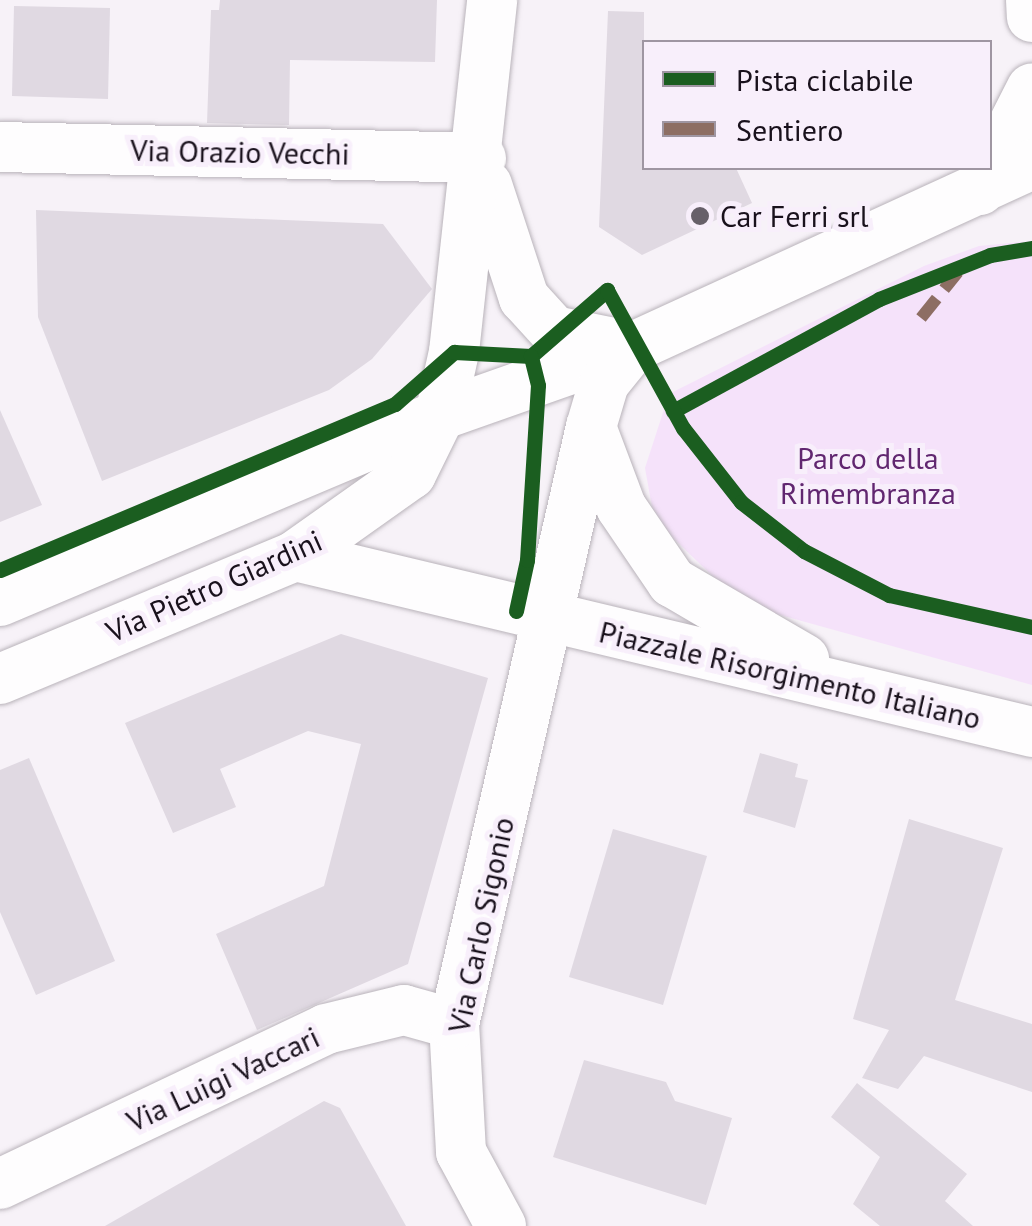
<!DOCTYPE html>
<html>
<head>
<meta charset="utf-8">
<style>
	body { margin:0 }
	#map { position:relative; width:1032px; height:1226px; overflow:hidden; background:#f7f2f8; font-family:"PT Sans",sans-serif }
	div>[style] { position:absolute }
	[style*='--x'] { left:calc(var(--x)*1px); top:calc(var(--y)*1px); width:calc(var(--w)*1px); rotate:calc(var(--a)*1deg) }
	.green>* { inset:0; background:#f5e2fa }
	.building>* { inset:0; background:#e0d9e2 }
	.roads { filter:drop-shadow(0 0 2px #b9b3ba) drop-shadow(0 0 2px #b9b3ba) }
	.minor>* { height:50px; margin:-25px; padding:0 25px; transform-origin:25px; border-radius:25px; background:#fefdfe }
	.quiet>* { height:12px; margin-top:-6px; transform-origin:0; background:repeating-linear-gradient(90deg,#8d6e63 0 25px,transparent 0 37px) }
	.cycleway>* { height:15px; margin:-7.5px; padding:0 7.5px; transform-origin:7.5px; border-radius:7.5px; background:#1b5e20 }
	.dots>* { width:28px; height:28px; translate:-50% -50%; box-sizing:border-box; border:5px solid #f8effb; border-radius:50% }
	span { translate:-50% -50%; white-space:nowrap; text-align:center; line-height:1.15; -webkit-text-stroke:10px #f8effb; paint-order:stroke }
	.street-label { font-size:30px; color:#19111c }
	.poi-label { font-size:30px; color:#19111c }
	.left { translate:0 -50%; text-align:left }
	.park-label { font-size:30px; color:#612770 }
	.legend { position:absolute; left:642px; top:40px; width:350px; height:130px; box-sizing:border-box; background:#f8effb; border:2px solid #9f96a2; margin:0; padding:12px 18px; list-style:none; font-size:30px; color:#19111c }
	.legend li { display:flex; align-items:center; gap:20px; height:50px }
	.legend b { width:50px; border:2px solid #9f96a2 }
</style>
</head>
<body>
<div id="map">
	<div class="green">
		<i style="clip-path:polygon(1032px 241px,1032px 685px,773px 613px,728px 591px,671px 536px,652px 507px,645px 468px,669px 394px,924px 266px,979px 246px)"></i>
	</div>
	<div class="building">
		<i style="clip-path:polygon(220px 0,437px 0,435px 62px,290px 60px,289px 125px,207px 123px,211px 10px,219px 10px)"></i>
		<i style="clip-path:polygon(14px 6px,110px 8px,108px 99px,12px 96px)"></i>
		<i style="clip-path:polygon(608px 11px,644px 12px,644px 168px,736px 168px,752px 203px,642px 255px,599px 227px)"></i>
		<i style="clip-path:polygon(36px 210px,383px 224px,432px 289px,372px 359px,329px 390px,102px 481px,38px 317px)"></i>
		<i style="clip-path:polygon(0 410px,42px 505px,0 522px)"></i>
		<i style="clip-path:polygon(341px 634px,488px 678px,408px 964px,257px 1030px,216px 934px,324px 886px,361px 744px,308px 731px,220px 769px,236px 807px,173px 833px,125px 723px)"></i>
		<i style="clip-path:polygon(760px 753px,798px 764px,795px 777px,808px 780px,795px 828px,743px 812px)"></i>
		<i style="clip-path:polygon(29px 758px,115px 961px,36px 995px,0 912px,0 770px)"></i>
		<i style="clip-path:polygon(909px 819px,1003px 848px,955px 1000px,1032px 1024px,1032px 1092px,924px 1056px,898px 1089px,862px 1078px,889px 1030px,853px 1019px)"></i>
		<i style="clip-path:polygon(613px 829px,707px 856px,663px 1005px,569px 977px)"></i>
		<i style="clip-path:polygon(584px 1060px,666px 1082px,675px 1101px,732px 1118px,706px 1205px,553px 1157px)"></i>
		<i style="clip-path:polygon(857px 1083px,967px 1174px,945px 1201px,973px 1226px,880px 1226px,853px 1204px,880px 1157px,831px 1117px)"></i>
		<i style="clip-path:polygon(324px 1101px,340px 1108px,406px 1226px,105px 1226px)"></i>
	</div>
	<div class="roads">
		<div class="minor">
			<i style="--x:1031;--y:0;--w:17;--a:87"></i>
			<i style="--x:0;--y:147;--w:481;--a:1.3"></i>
			<i style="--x:487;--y:185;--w:119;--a:71.9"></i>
			<i style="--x:524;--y:298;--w:45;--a:47.7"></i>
			<i style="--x:554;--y:331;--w:81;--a:11.4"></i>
			<i style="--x:980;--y:190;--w:114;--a:-63"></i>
			<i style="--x:591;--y:427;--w:85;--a:69.4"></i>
			<i style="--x:621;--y:507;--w:91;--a:55.8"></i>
			<i style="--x:672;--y:582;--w:153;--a:30.3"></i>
			<i style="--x:295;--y:556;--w:758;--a:13.43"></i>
			<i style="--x:0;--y:601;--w:478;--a:-22.9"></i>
			<i style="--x:440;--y:415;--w:205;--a:-19.4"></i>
			<i style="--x:633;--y:347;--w:439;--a:-24.6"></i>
			<i style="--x:0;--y:679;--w:320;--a:-22.6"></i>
			<i style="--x:295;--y:556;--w:142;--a:-35.3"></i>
			<i style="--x:411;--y:474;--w:66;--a:-63.8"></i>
			<i style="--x:440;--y:415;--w:65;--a:-77.5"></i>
			<i style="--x:454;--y:352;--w:354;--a:-83.8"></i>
			<i style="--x:0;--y:1184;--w:361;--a:-25.4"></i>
			<i style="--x:326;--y:1029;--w:80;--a:-13.7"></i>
			<i style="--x:404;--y:1010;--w:52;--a:15.6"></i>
			<i style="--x:501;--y:1226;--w:84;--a:-118.4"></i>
			<i style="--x:461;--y:1152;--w:128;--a:-93.1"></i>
			<i style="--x:454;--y:1024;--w:613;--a:-77.08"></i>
			<i style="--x:591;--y:427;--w:46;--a:-73.5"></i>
			<i style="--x:604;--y:383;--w:46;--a:-51.1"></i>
		</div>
	</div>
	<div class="quiet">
		<i style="--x:921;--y:318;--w:59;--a:-51.2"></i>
	</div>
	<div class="cycleway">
		<i style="--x:673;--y:411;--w:234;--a:-28.5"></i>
		<i style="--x:879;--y:299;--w:119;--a:-21.6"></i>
		<i style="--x:990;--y:255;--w:43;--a:-9.5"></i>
		<i style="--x:0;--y:570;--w:428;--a:-22.8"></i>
		<i style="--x:395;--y:404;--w:79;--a:-41.4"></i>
		<i style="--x:454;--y:352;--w:77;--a:3"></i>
		<i style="--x:531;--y:356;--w:101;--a:-41"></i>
		<i style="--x:607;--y:290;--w:158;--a:61.2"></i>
		<i style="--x:683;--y:428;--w:94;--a:51.9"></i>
		<i style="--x:741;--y:502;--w:80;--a:37.9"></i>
		<i style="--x:804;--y:551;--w:96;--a:27.4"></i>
		<i style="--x:889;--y:595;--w:147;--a:12.6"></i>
		<i style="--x:516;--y:611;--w:52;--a:-77.8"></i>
		<i style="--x:527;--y:560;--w:175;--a:-86.4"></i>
		<i style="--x:538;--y:385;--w:30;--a:-104"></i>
	</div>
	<div class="dots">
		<i style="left:700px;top:216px;background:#676069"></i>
	</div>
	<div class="street-label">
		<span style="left:240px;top:152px;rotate:1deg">Via Orazio Vecchi</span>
		<span style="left:214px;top:586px;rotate:-24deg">Via Pietro Giardini</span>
		<span style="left:790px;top:675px;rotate:13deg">Piazzale Risorgimento Italiano</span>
		<span style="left:481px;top:925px;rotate:-78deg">Via Carlo Sigonio</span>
		<span style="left:223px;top:1079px;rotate:-25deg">Via Luigi Vaccari</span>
	</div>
	<div class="poi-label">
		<span class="left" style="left:720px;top:216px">Car Ferri srl</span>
	</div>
	<div class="park-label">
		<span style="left:868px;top:475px">Parco della<br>Rimembranza</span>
	</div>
	<ul class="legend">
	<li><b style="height:12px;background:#1b5e20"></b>Pista ciclabile</li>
	<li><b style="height:12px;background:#8d6e63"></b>Sentiero</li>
	</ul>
</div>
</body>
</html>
